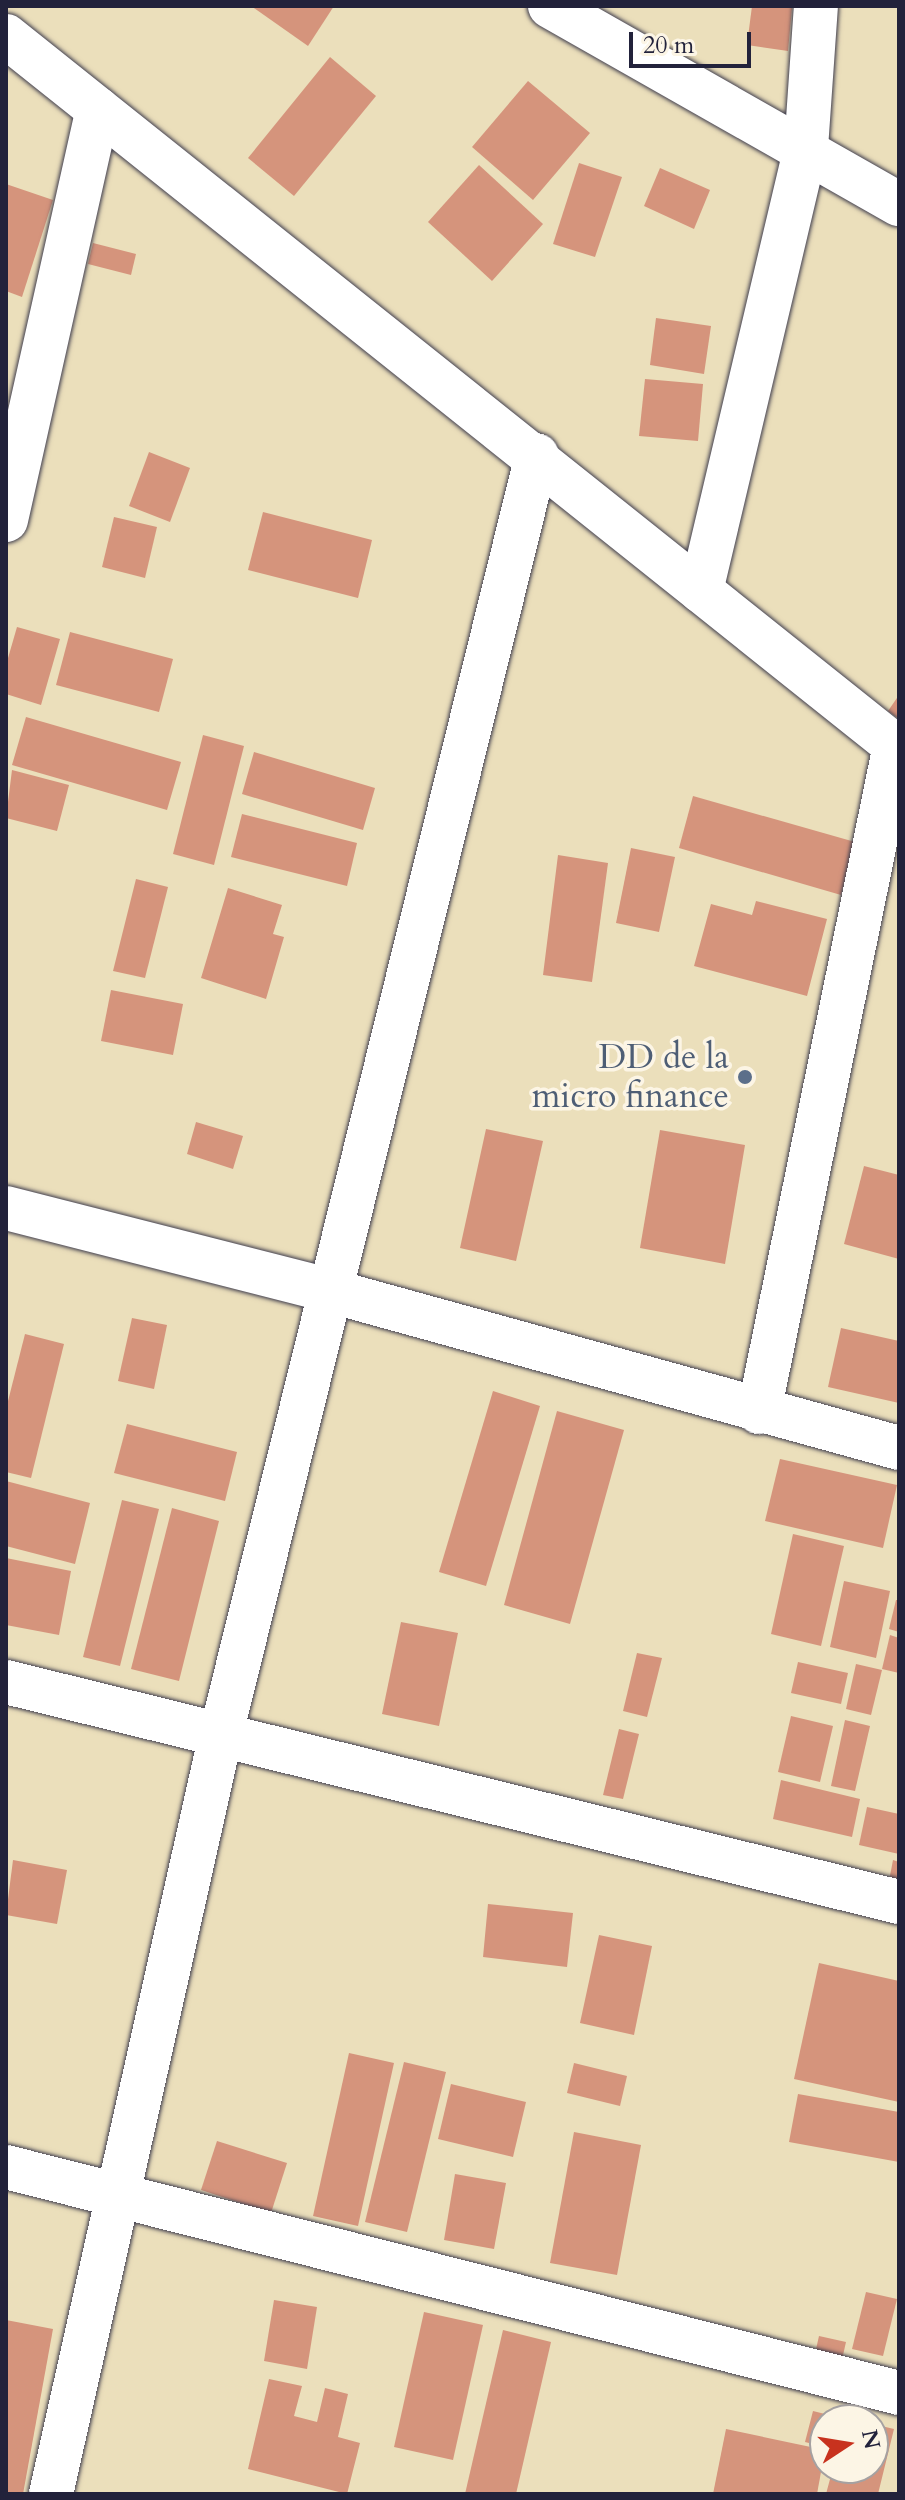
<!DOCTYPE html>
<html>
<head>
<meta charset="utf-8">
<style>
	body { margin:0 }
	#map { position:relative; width:905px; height:2500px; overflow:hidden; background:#ebdfbb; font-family:Cardo,serif }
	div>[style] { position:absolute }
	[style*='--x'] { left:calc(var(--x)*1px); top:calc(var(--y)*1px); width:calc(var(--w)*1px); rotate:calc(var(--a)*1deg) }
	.building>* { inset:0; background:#d5947c }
	.roads { filter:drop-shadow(0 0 2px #403e4e) drop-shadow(0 0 2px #403e4e) }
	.minor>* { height:44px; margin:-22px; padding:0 22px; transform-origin:22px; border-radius:22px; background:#fff }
	.dots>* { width:22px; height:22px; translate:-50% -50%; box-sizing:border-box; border:4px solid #fcf5e5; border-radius:50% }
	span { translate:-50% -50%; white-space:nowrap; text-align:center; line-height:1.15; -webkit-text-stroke:7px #fcf5e5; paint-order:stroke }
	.service-label { font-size:34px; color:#4e5e75 }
	.right { translate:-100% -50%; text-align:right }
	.frame { position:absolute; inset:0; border:8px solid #22223b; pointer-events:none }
	.north { position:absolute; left:809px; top:2404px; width:80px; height:80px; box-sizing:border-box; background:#fcf5e5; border:2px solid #a5a1a1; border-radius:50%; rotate:78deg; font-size:22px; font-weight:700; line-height:32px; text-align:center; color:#22223b }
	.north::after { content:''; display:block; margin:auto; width:28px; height:36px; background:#c8321e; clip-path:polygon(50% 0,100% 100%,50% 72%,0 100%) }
	.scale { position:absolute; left:629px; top:32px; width:122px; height:36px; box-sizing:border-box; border:4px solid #22223b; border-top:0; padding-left:10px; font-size:24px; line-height:28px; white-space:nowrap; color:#22223b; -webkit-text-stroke:6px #fcf5e5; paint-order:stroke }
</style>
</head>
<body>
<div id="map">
	<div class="building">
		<i style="clip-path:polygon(251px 6px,334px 6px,308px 46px)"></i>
		<i style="clip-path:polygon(752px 6px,792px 8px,788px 51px,747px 45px)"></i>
		<i style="clip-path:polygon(330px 57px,376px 96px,294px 196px,248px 158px)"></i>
		<i style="clip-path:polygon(528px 81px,590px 133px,533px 200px,472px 147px)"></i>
		<i style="clip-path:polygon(579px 163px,622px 177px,595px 257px,553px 244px)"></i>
		<i style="clip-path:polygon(479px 165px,543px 224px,492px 281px,428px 222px)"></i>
		<i style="clip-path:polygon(660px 168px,710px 190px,694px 229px,644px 206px)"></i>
		<i style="clip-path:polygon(6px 184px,53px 200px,22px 297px,6px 291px)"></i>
		<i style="clip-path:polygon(93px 243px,136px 254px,131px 275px,88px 264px)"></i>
		<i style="clip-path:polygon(656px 318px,711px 326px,704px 374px,650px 365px)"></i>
		<i style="clip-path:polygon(645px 379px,703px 384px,698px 441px,639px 436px)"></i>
		<i style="clip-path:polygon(149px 452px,190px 468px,170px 522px,129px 506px)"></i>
		<i style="clip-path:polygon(263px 512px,372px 540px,358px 598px,248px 570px)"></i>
		<i style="clip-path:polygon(114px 517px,157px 527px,145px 578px,102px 567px)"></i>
		<i style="clip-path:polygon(17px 627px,60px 639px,41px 705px,6px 694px,6px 665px)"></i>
		<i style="clip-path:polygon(70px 632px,173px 659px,159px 712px,56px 685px)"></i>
		<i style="clip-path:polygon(899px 695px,899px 719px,888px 711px)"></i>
		<i style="clip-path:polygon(26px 717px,181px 762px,167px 810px,12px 765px)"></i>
		<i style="clip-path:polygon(203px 735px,244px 746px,214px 865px,173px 854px)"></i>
		<i style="clip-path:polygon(254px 752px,375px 788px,363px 830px,242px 794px)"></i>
		<i style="clip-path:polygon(12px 770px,69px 785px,57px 831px,6px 818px)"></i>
		<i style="clip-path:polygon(693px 796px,855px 842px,841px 895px,679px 848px)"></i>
		<i style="clip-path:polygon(242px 814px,357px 843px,347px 886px,231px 857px)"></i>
		<i style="clip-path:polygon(631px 848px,675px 857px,659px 932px,616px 923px)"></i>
		<i style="clip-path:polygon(558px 855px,608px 863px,592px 982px,543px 975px)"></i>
		<i style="clip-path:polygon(136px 879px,168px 887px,145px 978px,113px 971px)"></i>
		<i style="clip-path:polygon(228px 888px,282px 905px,273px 934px,284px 937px,266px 999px,201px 978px)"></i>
		<i style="clip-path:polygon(756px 901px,827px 919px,807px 996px,694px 966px,711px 904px,752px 915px)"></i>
		<i style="clip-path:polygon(111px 990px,183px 1004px,173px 1055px,101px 1041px)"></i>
		<i style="clip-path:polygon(196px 1122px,243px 1136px,233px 1169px,187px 1154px)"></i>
		<i style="clip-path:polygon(486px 1129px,543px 1141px,516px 1261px,460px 1248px)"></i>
		<i style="clip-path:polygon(660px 1130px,745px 1145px,725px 1264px,640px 1248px)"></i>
		<i style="clip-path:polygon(864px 1166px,899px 1175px,899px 1259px,844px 1244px)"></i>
		<i style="clip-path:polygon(132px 1318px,167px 1325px,154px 1389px,118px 1381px)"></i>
		<i style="clip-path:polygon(841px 1328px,899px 1341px,899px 1403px,828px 1387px)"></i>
		<i style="clip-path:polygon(25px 1334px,64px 1344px,31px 1478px,6px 1472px,6px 1409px)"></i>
		<i style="clip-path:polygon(493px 1391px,540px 1406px,486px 1586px,439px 1572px)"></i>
		<i style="clip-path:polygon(557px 1411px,624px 1430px,570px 1624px,504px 1605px)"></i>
		<i style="clip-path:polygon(127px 1424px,237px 1452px,225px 1501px,114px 1473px)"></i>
		<i style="clip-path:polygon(780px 1459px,897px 1485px,883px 1548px,765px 1521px)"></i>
		<i style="clip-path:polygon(6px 1481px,90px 1503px,75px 1564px,6px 1546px)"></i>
		<i style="clip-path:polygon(122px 1500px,159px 1509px,120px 1666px,83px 1657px)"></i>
		<i style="clip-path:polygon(172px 1508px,219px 1521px,179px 1681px,131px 1669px)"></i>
		<i style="clip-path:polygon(793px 1534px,844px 1546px,821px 1646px,771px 1634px)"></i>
		<i style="clip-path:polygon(6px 1558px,71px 1571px,59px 1635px,6px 1625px)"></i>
		<i style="clip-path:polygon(844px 1581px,890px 1591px,876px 1658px,830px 1647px)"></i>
		<i style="clip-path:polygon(896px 1600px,899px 1600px,899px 1632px,889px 1629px)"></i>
		<i style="clip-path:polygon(401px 1622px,458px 1633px,439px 1726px,382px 1714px)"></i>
		<i style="clip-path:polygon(890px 1635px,899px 1638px,899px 1673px,882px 1669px)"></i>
		<i style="clip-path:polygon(637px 1653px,662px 1658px,647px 1717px,623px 1711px)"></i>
		<i style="clip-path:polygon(798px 1662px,848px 1673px,841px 1704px,791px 1693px)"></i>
		<i style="clip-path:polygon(856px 1664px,882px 1670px,871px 1715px,846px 1709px)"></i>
		<i style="clip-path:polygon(791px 1716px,833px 1726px,820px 1782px,778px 1772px)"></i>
		<i style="clip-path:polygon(845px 1720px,870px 1726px,855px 1791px,831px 1786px)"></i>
		<i style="clip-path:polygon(619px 1729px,639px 1734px,623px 1799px,603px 1795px)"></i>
		<i style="clip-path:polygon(781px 1780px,860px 1799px,852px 1837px,773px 1819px)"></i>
		<i style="clip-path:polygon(867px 1807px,899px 1814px,899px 1854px,859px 1845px)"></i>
		<i style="clip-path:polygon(13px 1860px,67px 1870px,57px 1924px,6px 1915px)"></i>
		<i style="clip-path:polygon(893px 1860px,899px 1862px,899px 1883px,889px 1881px)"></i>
		<i style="clip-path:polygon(488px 1904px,573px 1913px,567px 1967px,483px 1957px)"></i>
		<i style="clip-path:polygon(599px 1935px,652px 1946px,634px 2035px,580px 2023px)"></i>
		<i style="clip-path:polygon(819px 1963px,899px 1981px,899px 2102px,794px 2079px)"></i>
		<i style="clip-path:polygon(349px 2053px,394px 2063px,358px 2226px,313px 2216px)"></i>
		<i style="clip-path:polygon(404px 2062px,446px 2072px,407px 2232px,365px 2222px)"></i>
		<i style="clip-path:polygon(574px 2063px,627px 2076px,620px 2106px,567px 2093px)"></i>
		<i style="clip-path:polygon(451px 2084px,526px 2102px,513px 2157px,438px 2139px)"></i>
		<i style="clip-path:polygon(798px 2094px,899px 2112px,899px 2162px,789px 2142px)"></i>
		<i style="clip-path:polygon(574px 2132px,641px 2145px,617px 2275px,550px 2263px)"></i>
		<i style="clip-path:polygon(217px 2141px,287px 2163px,271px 2213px,201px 2190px)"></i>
		<i style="clip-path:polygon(455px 2174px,506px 2183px,494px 2249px,444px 2240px)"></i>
		<i style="clip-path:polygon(866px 2292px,897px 2299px,883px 2356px,852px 2349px)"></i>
		<i style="clip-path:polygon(274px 2300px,317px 2307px,307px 2369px,264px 2361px)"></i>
		<i style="clip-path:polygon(424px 2312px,483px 2325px,453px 2460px,394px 2447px)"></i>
		<i style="clip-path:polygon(6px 2320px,53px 2329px,23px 2494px,6px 2494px)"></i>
		<i style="clip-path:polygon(503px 2330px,551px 2342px,516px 2494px,465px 2494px)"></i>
		<i style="clip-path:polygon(819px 2336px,846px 2342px,841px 2364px,814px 2358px)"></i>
		<i style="clip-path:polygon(269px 2379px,302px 2386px,294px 2416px,317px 2422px,325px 2388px,348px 2394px,338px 2437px,360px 2443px,347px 2494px,248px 2469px)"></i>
		<i style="clip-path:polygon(813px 2411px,837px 2417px,825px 2420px,825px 2447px,805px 2442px)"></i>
		<i style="clip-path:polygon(873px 2424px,894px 2429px,878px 2494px,826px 2494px,833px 2468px,873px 2468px)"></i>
		<i style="clip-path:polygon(726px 2429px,825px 2450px,817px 2494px,713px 2494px)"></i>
	</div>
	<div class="roads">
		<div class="minor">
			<i style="--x:550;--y:6;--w:401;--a:29.6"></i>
			<i style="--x:6;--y:36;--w:1143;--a:38.6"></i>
			<i style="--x:6;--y:520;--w:421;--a:-77.4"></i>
			<i style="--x:701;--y:591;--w:455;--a:-76.7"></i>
			<i style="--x:806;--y:148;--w:142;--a:-86"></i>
			<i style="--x:6;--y:1208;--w:335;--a:14.3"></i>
			<i style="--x:331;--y:1291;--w:589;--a:15.45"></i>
			<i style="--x:759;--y:1412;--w:681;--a:-78.48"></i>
			<i style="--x:6;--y:1682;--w:920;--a:13.84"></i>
			<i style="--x:6;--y:2167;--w:921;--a:14.2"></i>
			<i style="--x:51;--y:2494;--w:779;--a:-77.39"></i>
			<i style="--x:221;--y:1734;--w:1317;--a:-76.12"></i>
		</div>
	</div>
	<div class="dots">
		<i style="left:745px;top:1077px;background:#5c6f8a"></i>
	</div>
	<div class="service-label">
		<span class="right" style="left:729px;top:1077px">DD de la<br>micro finance</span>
	</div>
	<div class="frame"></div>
	<div class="north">N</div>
	<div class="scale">20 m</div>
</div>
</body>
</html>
